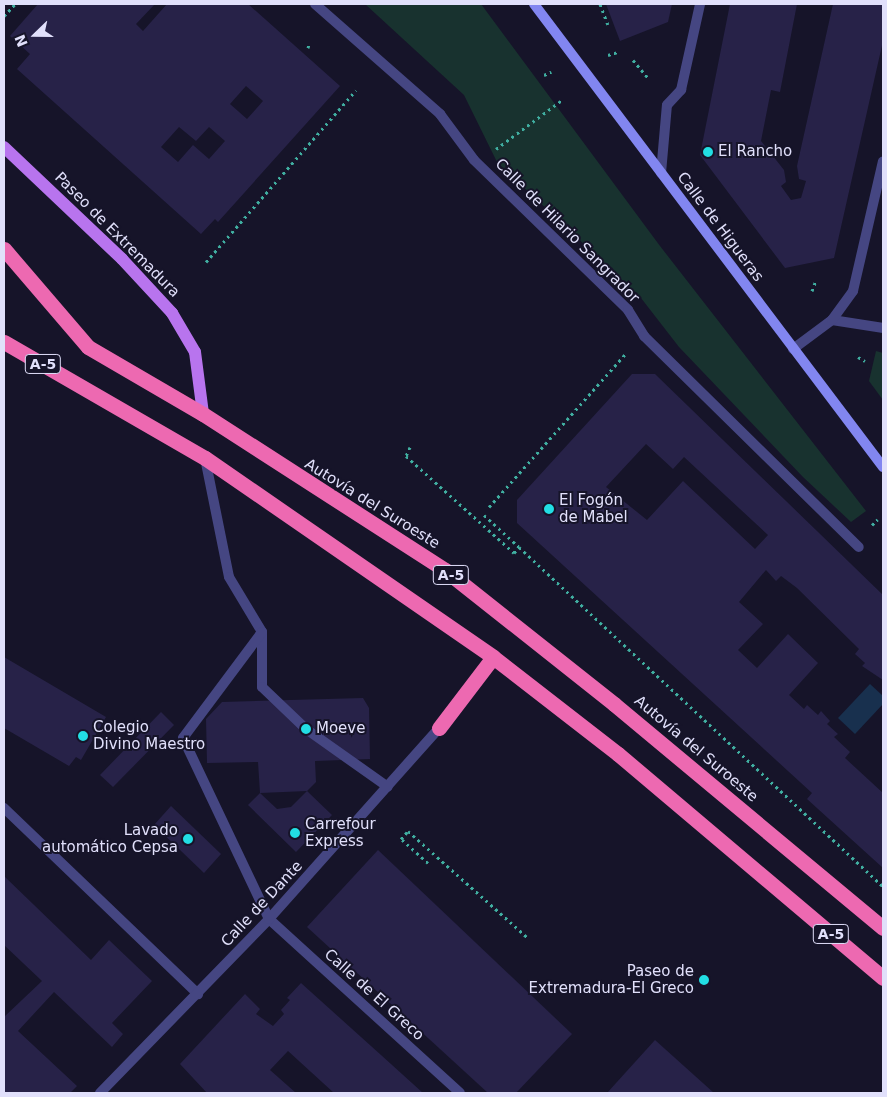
<!DOCTYPE html>
<html>
<head>
<meta charset="utf-8">
<style>
	body { margin:0 }
	#map { position:relative; width:887px; height:1097px; overflow:hidden; background:#161429; font-family:"DejaVu Sans",sans-serif }
	div>[style] { position:absolute }
	[style*='--x'] { left:calc(var(--x)*1px); top:calc(var(--y)*1px); width:calc(var(--w)*1px); rotate:calc(var(--a)*1deg) }
	.green>* { inset:0; background:#18322f }
	.water>* { inset:0; background:#18304e }
	.building>* { inset:0; background:#272248 }
	.path>* { height:3px; margin-top:-1.5px; transform-origin:0; background:repeating-linear-gradient(90deg,#40afa1 0 2.5px,transparent 0 6.5px) }
	.service>* { height:10px; margin:-5px; padding:0 5px; transform-origin:5px; border-radius:5px; background:#454682 }
	.minor>* { height:10px; margin:-5px; padding:0 5px; transform-origin:5px; border-radius:5px; background:#454682 }
	.secondary>* { height:10px; margin:-5px; padding:0 5px; transform-origin:5px; border-radius:5px; background:#8286f0 }
	.primary>* { height:12px; margin:-6px; padding:0 6px; transform-origin:6px; border-radius:6px; background:#b874ee }
	.motorway>* { height:15px; margin:-7.5px; padding:0 7.5px; transform-origin:7.5px; border-radius:7.5px; background:#ed69b1 }
	.dots>* { width:14px; height:14px; translate:-50% -50%; box-sizing:border-box; border:2px solid #161429; border-radius:50% }
	span { translate:-50% -50%; white-space:nowrap; text-align:center; line-height:1.15; -webkit-text-stroke:4px #161429; paint-order:stroke }
	.shield-label span { padding:1px 4px; background:#161429; border:1px solid; border-radius:4px; -webkit-text-stroke-width:0 }
	.shield-label { font-size:14px; color:#e1e0fb; font-weight:700 }
	.poi-label { font-size:15px; color:#e1e0fb }
	.left { translate:0 -50%; text-align:left }
	.right { translate:-100% -50%; text-align:right }
	.street-label { font-size:15px; color:#e1e0fb }
	.frame { position:absolute; inset:0; border:5px solid #e1e0fb; pointer-events:none }
	.north { position:absolute; left:10px; top:10px; width:50px; height:50px; -webkit-text-stroke:4px #161429; paint-order:stroke; rotate:248deg; font-size:14px; font-weight:700; line-height:20px; text-align:center; color:#e1e0fb }
	.north::after { content:''; display:block; margin:auto; width:18px; height:22px; background:#e1e0fb; clip-path:polygon(50% 0,100% 100%,50% 72%,0 100%) }
</style>
</head>
<body>
<div id="map">
	<div class="green">
		<i style="clip-path:polygon(365px 4px,481px 4px,660px 246px,866px 511px,851px 522px,803px 477px,679px 347px,641px 298px,497px 162px,464px 95px)"></i>
		<i style="clip-path:polygon(876px 351px,883px 353px,883px 400px,869px 381px)"></i>
	</div>
	<div class="water">
		<i style="clip-path:polygon(870px 684px,883px 696px,883px 704px,855px 734px,838px 718px)"></i>
	</div>
	<div class="building">
		<i style="clip-path:polygon(evenodd,38px 4px,155px 4px,136px 24px,143px 31px,167px 4px,248px 4px,340px 86px,218px 222px,215px 219px,201px 234px,17px 69px,30px 54px,10px 36px,38px 4px,246px 86px,263px 101px,247px 119px,230px 104px,246px 86px,38px 4px,179px 127px,196px 141px,209px 127px,225px 141px,209px 159px,193px 145px,178px 162px,161px 147px,179px 127px)"></i>
		<i style="clip-path:polygon(606px 4px,672px 4px,668px 22px,620px 41px)"></i>
		<i style="clip-path:polygon(730px 4px,797px 4px,780px 92px,771px 90px,761px 141px,784px 170px,786px 182px,781px 186px,791px 200px,801px 198px,806px 181px,799px 179px,797px 166px,833px 4px,883px 4px,883px 41px,834px 258px,785px 268px,700px 155px)"></i>
		<i style="clip-path:polygon(evenodd,632px 374px,655px 374px,883px 595px,883px 680px,862px 666px,865px 663px,855px 654px,859px 649px,797px 588px,781px 576px,776px 581px,766px 570px,739px 602px,763px 624px,738px 650px,757px 668px,788px 634px,818px 663px,789px 695px,804px 709px,807px 705px,818px 715px,821px 711px,830px 721px,827px 724px,838px 734px,834px 737px,850px 752px,845px 758px,883px 793px,883px 868px,807px 799px,812px 793px,517px 523px,517px 500px,632px 374px,646px 444px,673px 469px,684px 457px,768px 535px,755px 549px,683px 481px,647px 520px,606px 487px,646px 444px)"></i>
		<i style="clip-path:polygon(4px 657px,106px 717px,81px 760px,76px 757px,69px 766px,4px 728px)"></i>
		<i style="clip-path:polygon(363px 698px,369px 708px,370px 759px,315px 761px,316px 782px,307px 791px,332px 815px,296px 852px,248px 805px,260px 793px,277px 809px,291px 807px,307px 791px,260px 793px,258px 762px,207px 763px,206px 719px,222px 702px)"></i>
		<i style="clip-path:polygon(161px 712px,174px 725px,113px 787px,100px 775px)"></i>
		<i style="clip-path:polygon(171px 806px,221px 854px,204px 873px,154px 825px)"></i>
		<i style="clip-path:polygon(378px 850px,572px 1034px,516px 1093px,488px 1093px,307px 927px)"></i>
		<i style="clip-path:polygon(4px 876px,91px 960px,109px 940px,152px 981px,112px 1023px,123px 1034px,112px 1047px,54px 992px,18px 1031px,77px 1086px,70px 1093px,4px 1093px,4px 1017px,42px 981px,4px 945px)"></i>
		<i style="clip-path:polygon(301px 983px,381px 1055px,423px 1093px,334px 1093px,288px 1051px,270px 1070px,296px 1093px,207px 1093px,180px 1064px,245px 994px,260px 1009px,256px 1014px,273px 1026px,284px 1014px,281px 1010px,290px 1000px,287px 998px)"></i>
		<i style="clip-path:polygon(655px 1040px,714px 1093px,607px 1093px)"></i>
	</div>
	<div class="path">
		<i style="--x:600;--y:4;--w:22;--a:69"></i>
		<i style="--x:4;--y:16;--w:16;--a:-47"></i>
		<i style="--x:308;--y:48;--w:4;--a:-76"></i>
		<i style="--x:608;--y:55;--w:10;--a:-17"></i>
		<i style="--x:633;--y:60;--w:25;--a:50"></i>
		<i style="--x:544;--y:75;--w:8;--a:-23"></i>
		<i style="--x:496;--y:149;--w:82;--a:-36.6"></i>
		<i style="--x:206;--y:262;--w:228;--a:-48.9"></i>
		<i style="--x:812;--y:291;--w:12;--a:-70"></i>
		<i style="--x:858;--y:357;--w:8;--a:30"></i>
		<i style="--x:410;--y:447;--w:10;--a:114"></i>
		<i style="--x:406;--y:456;--w:145;--a:41.9"></i>
		<i style="--x:514;--y:553;--w:8;--a:-50"></i>
		<i style="--x:519;--y:547;--w:498;--a:43"></i>
		<i style="--x:489;--y:507;--w:208;--a:-48.3"></i>
		<i style="--x:484;--y:515;--w:47;--a:42.4"></i>
		<i style="--x:872;--y:525;--w:8;--a:-45"></i>
		<i style="--x:428;--y:863;--w:36;--a:-138"></i>
		<i style="--x:401;--y:839;--w:11;--a:-49"></i>
		<i style="--x:408;--y:831;--w:159;--a:41.7"></i>
	</div>
	<div class="service">
		<i style="--x:205;--y:458;--w:121;--a:78.6"></i>
		<i style="--x:229;--y:577;--w:64;--a:59"></i>
		<i style="--x:262;--y:632;--w:55;--a:90"></i>
		<i style="--x:262;--y:687;--w:61;--a:43.7"></i>
		<i style="--x:306;--y:729;--w:100;--a:35.3"></i>
		<i style="--x:262;--y:632;--w:132;--a:126.7"></i>
		<i style="--x:183;--y:738;--w:200;--a:64.6"></i>
	</div>
	<div class="minor">
		<i style="--x:315;--y:4;--w:167;--a:41.3"></i>
		<i style="--x:440;--y:114;--w:57;--a:53.5"></i>
		<i style="--x:474;--y:160;--w:215;--a:44.2"></i>
		<i style="--x:628;--y:310;--w:31;--a:58"></i>
		<i style="--x:644;--y:336;--w:301;--a:44.5"></i>
		<i style="--x:661;--y:173;--w:68;--a:-85"></i>
		<i style="--x:667;--y:105;--w:21;--a:-47"></i>
		<i style="--x:681;--y:90;--w:88;--a:-77.5"></i>
		<i style="--x:832;--y:320;--w:52;--a:8.9"></i>
		<i style="--x:793;--y:349;--w:49;--a:-36.6"></i>
		<i style="--x:832;--y:320;--w:36;--a:-54"></i>
		<i style="--x:853;--y:291;--w:133;--a:-77"></i>
		<i style="--x:4;--y:808;--w:269;--a:43.8"></i>
		<i style="--x:269;--y:919;--w:258;--a:42.3"></i>
		<i style="--x:100;--y:1093;--w:243;--a:-45.8"></i>
		<i style="--x:269;--y:919;--w:256;--a:-48.3"></i>
	</div>
	<div class="secondary">
		<i style="--x:534;--y:4;--w:580;--a:52.99"></i>
	</div>
	<div class="primary">
		<i style="--x:4;--y:147;--w:163;--a:43.5"></i>
		<i style="--x:122;--y:259;--w:74;--a:47.2"></i>
		<i style="--x:172;--y:313;--w:45;--a:59.5"></i>
		<i style="--x:195;--y:352;--w:63;--a:82.6"></i>
	</div>
	<div class="motorway">
		<i style="--x:4;--y:249;--w:129;--a:49.4"></i>
		<i style="--x:88;--y:347;--w:133;--a:30.2"></i>
		<i style="--x:203;--y:414;--w:288;--a:32.8"></i>
		<i style="--x:445;--y:570;--w:216;--a:38.4"></i>
		<i style="--x:614;--y:704;--w:350;--a:39.8"></i>
		<i style="--x:4;--y:342;--w:232;--a:30"></i>
		<i style="--x:205;--y:458;--w:350;--a:34.6"></i>
		<i style="--x:493;--y:657;--w:158;--a:37.8"></i>
		<i style="--x:618;--y:754;--w:347;--a:40.2"></i>
		<i style="--x:439;--y:728;--w:89;--a:-52.7"></i>
	</div>
	<div class="dots">
		<i style="left:708px;top:152px;background:#22dee4"></i>
		<i style="left:549px;top:509px;background:#22dee4"></i>
		<i style="left:306px;top:729px;background:#22dee4"></i>
		<i style="left:83px;top:736px;background:#22dee4"></i>
		<i style="left:295px;top:833px;background:#22dee4"></i>
		<i style="left:188px;top:839px;background:#22dee4"></i>
		<i style="left:704px;top:980px;background:#22dee4"></i>
	</div>
	<div class="shield-label">
		<span style="left:43px;top:364px">A-5</span>
		<span style="left:451px;top:575px">A-5</span>
		<span style="left:831px;top:934px">A-5</span>
	</div>
	<div class="poi-label">
		<span class="left" style="left:718px;top:152px">El Rancho</span>
		<span class="left" style="left:559px;top:509px">El Fogón<br>de Mabel</span>
		<span class="left" style="left:93px;top:736px">Colegio<br>Divino Maestro</span>
		<span class="left" style="left:316px;top:729px">Moeve</span>
		<span class="left" style="left:305px;top:833px">Carrefour<br>Express</span>
		<span class="right" style="left:178px;top:839px">Lavado<br>automático Cepsa</span>
		<span class="right" style="left:694px;top:980px">Paseo de<br>Extremadura-El Greco</span>
	</div>
	<div class="street-label">
		<span style="left:720px;top:227px;rotate:53deg">Calle de Higueras</span>
		<span style="left:567px;top:231px;rotate:45deg">Calle de Hilario Sangrador</span>
		<span style="left:117px;top:235px;rotate:45deg">Paseo de Extremadura</span>
		<span style="left:372px;top:504px;rotate:32deg">Autovía del Suroeste</span>
		<span style="left:696px;top:749px;rotate:40deg">Autovía del Suroeste</span>
		<span style="left:262px;top:904px;rotate:-47deg">Calle de Dante</span>
		<span style="left:374px;top:995px;rotate:42deg">Calle de El Greco</span>
	</div>
	<div class="frame"></div>
	<div class="north">N</div>
</div>
</body>
</html>
